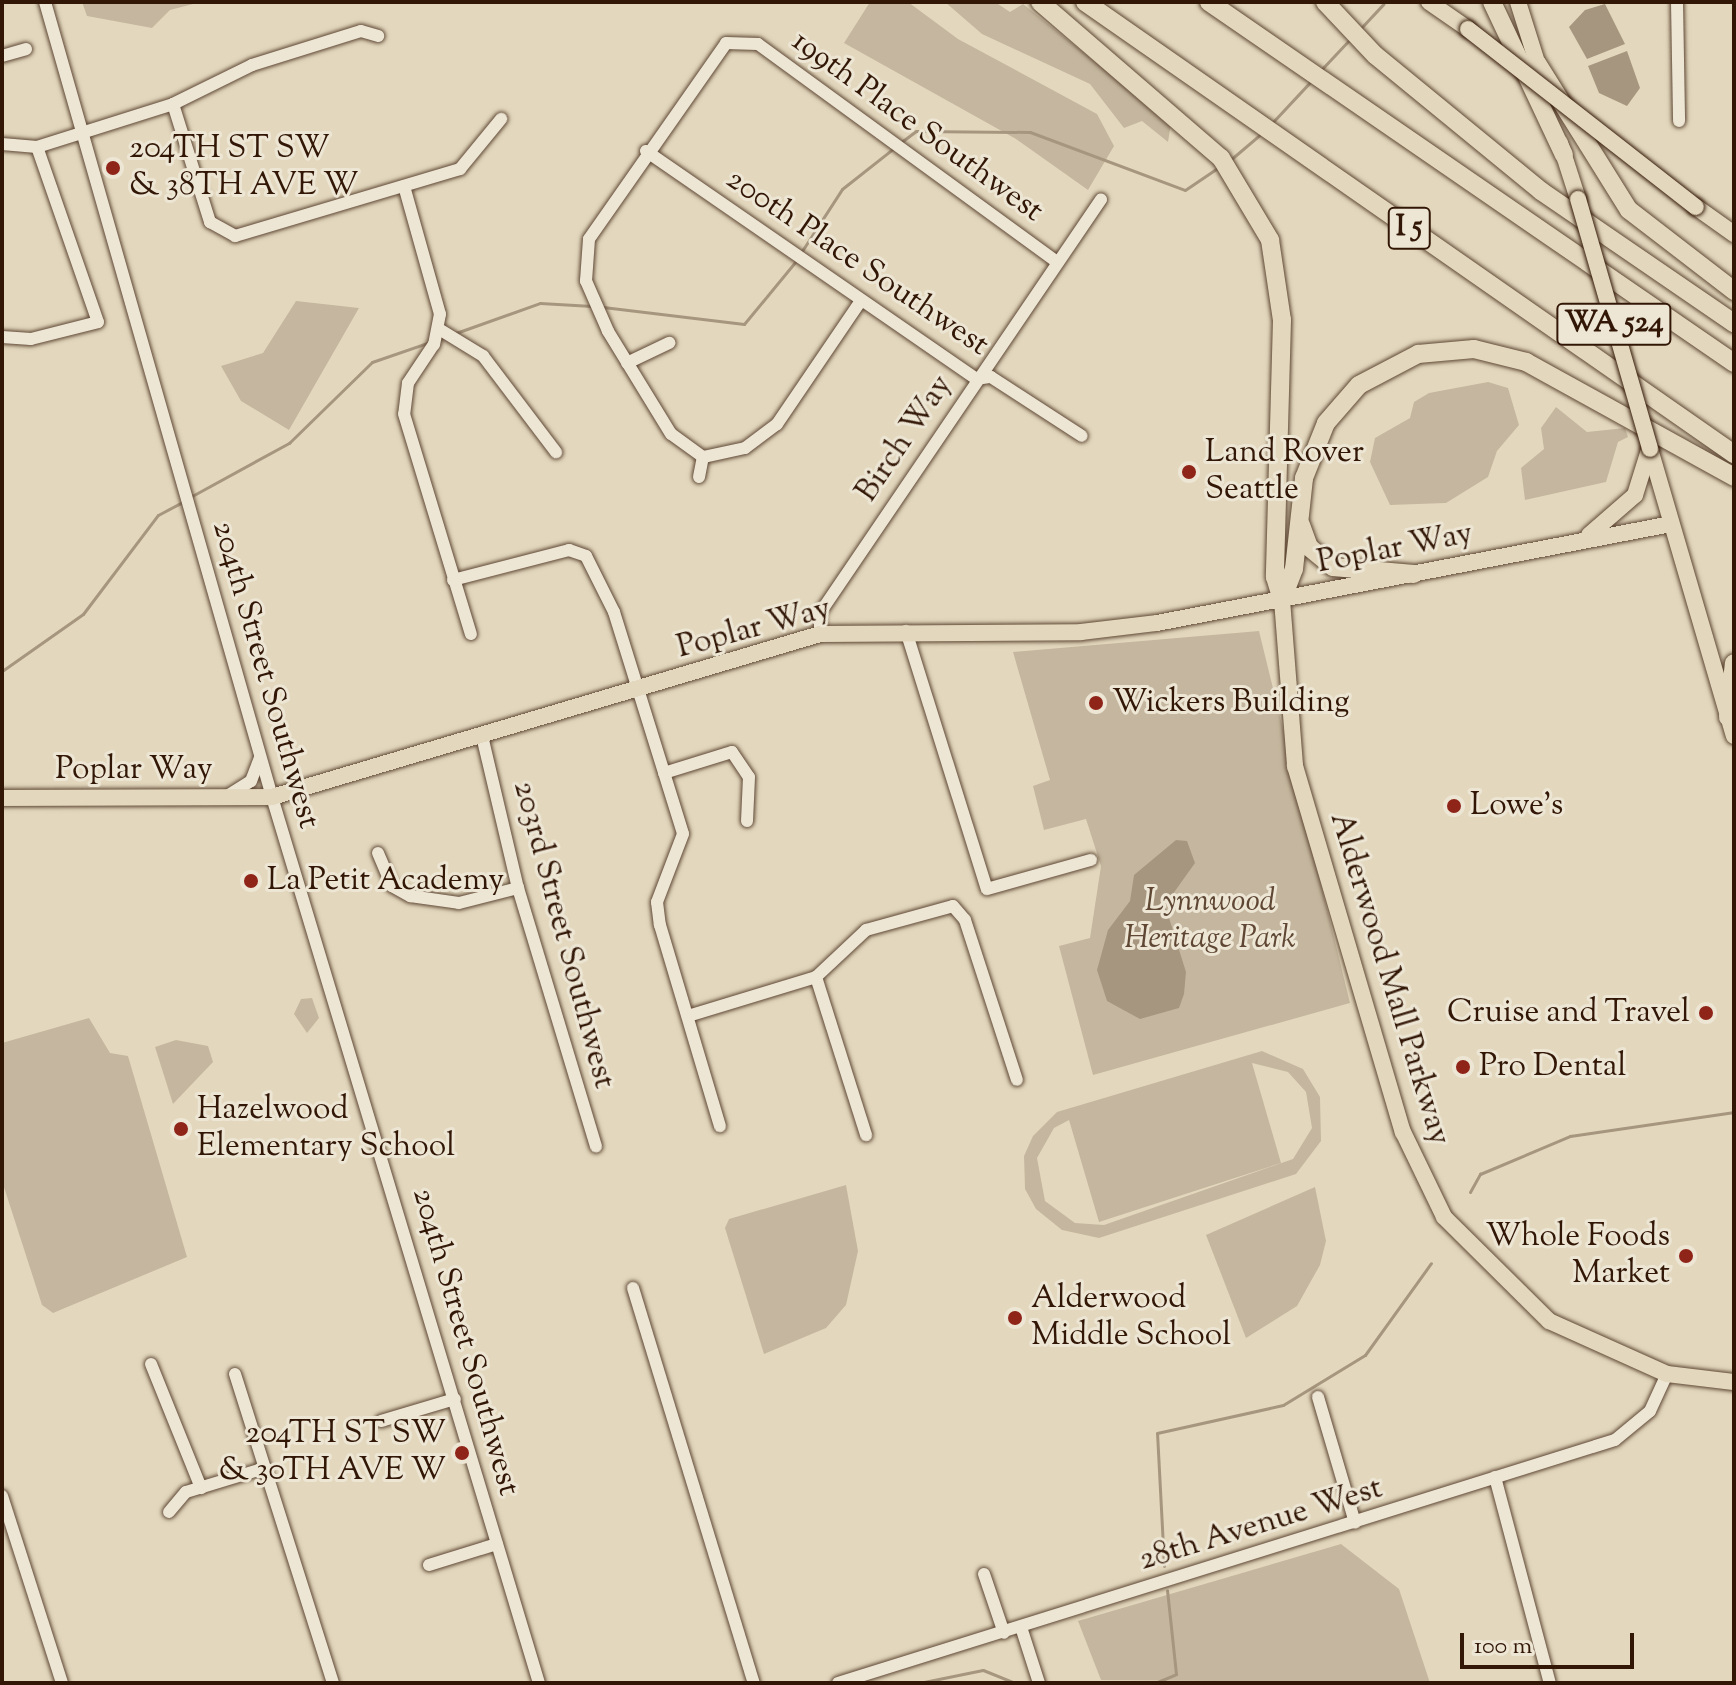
<!DOCTYPE html>
<html>
<head>
<meta charset="utf-8">
<style>
	body { margin:0 }
	#map { position:relative; width:1736px; height:1685px; overflow:hidden; background:#e3d8be; font-family:"Sorts Mill Goudy",serif }
	div>[style] { position:absolute }
	[style*='--x'] { left:calc(var(--x)*1px); top:calc(var(--y)*1px); width:calc(var(--w)*1px); rotate:calc(var(--a)*1deg) }
	.green>* { inset:0; background:#c5b79f }
	.water>* { inset:0; background:#a7967f }
	.stream>* { height:3px; margin:-1.5px; padding:0 1.5px; transform-origin:1.5px; border-radius:1.5px; background:#a7967f }
	.roads { filter:drop-shadow(0 0 2px #5f4734) drop-shadow(0 0 2px #5f4734) }
	.minor>* { height:12px; margin:-6px; padding:0 6px; transform-origin:6px; border-radius:6px; background:#ede6d5 }
	.major>* { height:16px; margin:-8px; padding:0 8px; transform-origin:8px; border-radius:8px; background:#e3d8be }
	.highway>* { height:18px; margin:-9px; padding:0 9px; transform-origin:9px; border-radius:9px; background:#e3d8be }
	.bridges { filter:drop-shadow(0 0 2px #331706) drop-shadow(0 0 2px #331706) }
	.major-bridge>* { height:16px; margin:-8px; padding:0 8px; transform-origin:8px; border-radius:8px; background:#e3d8be }
	.dots>* { width:22px; height:22px; translate:-50% -50%; box-sizing:border-box; border:4px solid #ede6d5; border-radius:50% }
	span { translate:-50% -50%; white-space:nowrap; text-align:center; line-height:1.15; -webkit-text-stroke:6px #ede6d5; paint-order:stroke }
	.shield-label span { padding:2px 6px; background:#ede6d5; border:2px solid; border-radius:6px; -webkit-text-stroke-width:0 }
	.shield-label { font-size:30px; color:#331706; font-weight:700 }
	.street-label { font-size:32px; color:#331706 }
	.poi-label { font-size:32px; color:#331706 }
	.left { translate:0 -50%; text-align:left }
	.right { translate:-100% -50%; text-align:right }
	.park-label { font-size:32px; color:#5f4734; font-style:italic }
	.frame { position:absolute; inset:0; border:4px solid #331706; pointer-events:none }
	.scale { position:absolute; left:1460px; top:1633px; width:174px; height:36px; box-sizing:border-box; border:4px solid #331706; border-top:0; padding-left:10px; font-size:24px; line-height:28px; white-space:nowrap; color:#331706; -webkit-text-stroke:6px #ede6d5; paint-order:stroke }
</style>
</head>
<body>
<div id="map">
	<div class="green">
		<i style="clip-path:polygon(82px 2px,201px 2px,170px 10px,152px 28px,87px 16px)"></i>
		<i style="clip-path:polygon(870px 2px,908px 2px,958px 39px,1097px 114px,1114px 146px,1088px 190px,1016px 139px,844px 43px)"></i>
		<i style="clip-path:polygon(945px 2px,995px 2px,1010px 12px,1023px 4px,1171px 123px,1168px 142px,1142px 121px,1124px 128px,1090px 84px,982px 34px)"></i>
		<i style="clip-path:polygon(296px 301px,359px 308px,289px 430px,241px 401px,221px 366px,263px 353px)"></i>
		<i style="clip-path:polygon(1488px 382px,1508px 388px,1519px 425px,1497px 451px,1488px 477px,1446px 503px,1390px 505px,1370px 462px,1375px 438px,1410px 418px,1414px 402px,1429px 393px)"></i>
		<i style="clip-path:polygon(1556px 407px,1587px 432px,1625px 428px,1628px 437px,1618px 442px,1606px 482px,1525px 500px,1521px 468px,1544px 449px,1541px 428px)"></i>
		<i style="clip-path:polygon(1259px 631px,1350px 1003px,1093px 1075px,1059px 946px,1090px 938px,1101px 866px,1086px 819px,1044px 830px,1033px 786px,1050px 780px,1013px 652px)"></i>
		<i style="clip-path:polygon(312px 998px,319px 1018px,307px 1033px,294px 1014px,301px 999px)"></i>
		<i style="clip-path:polygon(89px 1018px,110px 1053px,128px 1056px,187px 1257px,53px 1313px,42px 1305px,2px 1181px,2px 1043px)"></i>
		<i style="clip-path:polygon(176px 1040px,208px 1046px,213px 1062px,173px 1104px,155px 1047px)"></i>
		<i style="clip-path:polygon(evenodd,1262px 1051px,1303px 1069px,1320px 1097px,1321px 1141px,1296px 1174px,1099px 1238px,1062px 1230px,1036px 1209px,1025px 1189px,1024px 1156px,1033px 1136px,1057px 1112px,1262px 1051px,1252px 1063px,1288px 1072px,1306px 1092px,1312px 1128px,1293px 1159px,1104px 1225px,1075px 1223px,1045px 1201px,1037px 1158px,1054px 1128px,1069px 1120px,1099px 1222px,1281px 1163px,1252px 1063px)"></i>
		<i style="clip-path:polygon(846px 1185px,858px 1251px,846px 1305px,826px 1328px,764px 1354px,725px 1228px,729px 1219px)"></i>
		<i style="clip-path:polygon(1315px 1187px,1326px 1241px,1320px 1265px,1297px 1306px,1246px 1338px,1206px 1235px)"></i>
		<i style="clip-path:polygon(1341px 1544px,1399px 1589px,1430px 1683px,1101px 1680px,1078px 1621px)"></i>
	</div>
	<div class="water">
		<i style="clip-path:polygon(1605px 4px,1625px 44px,1587px 59px,1569px 27px,1585px 10px)"></i>
		<i style="clip-path:polygon(1627px 51px,1640px 88px,1627px 106px,1599px 93px,1588px 66px)"></i>
		<i style="clip-path:polygon(1176px 840px,1187px 841px,1195px 863px,1165px 905px,1186px 972px,1184px 994px,1179px 1008px,1140px 1019px,1107px 1001px,1097px 970px,1108px 930px,1130px 901px,1134px 875px)"></i>
	</div>
	<div class="stream">
		<i style="--x:1361;--y:28;--w:33;--a:-47"></i>
		<i style="--x:1320;--y:71;--w:44;--a:-46.8"></i>
		<i style="--x:1271;--y:124;--w:60;--a:-47"></i>
		<i style="--x:900;--y:143;--w:20;--a:-37"></i>
		<i style="--x:916;--y:131;--w:114;--a:0.5"></i>
		<i style="--x:1030;--y:132;--w:165;--a:20.5"></i>
		<i style="--x:1185;--y:190;--w:41;--a:-34.1"></i>
		<i style="--x:1229;--y:161;--w:45;--a:-40.5"></i>
		<i style="--x:800;--y:254;--w:77;--a:-57.1"></i>
		<i style="--x:842;--y:189;--w:66;--a:-38.3"></i>
		<i style="--x:603;--y:307;--w:142;--a:6.9"></i>
		<i style="--x:744;--y:324;--w:82;--a:-50.5"></i>
		<i style="--x:453;--y:334;--w:92;--a:-19.6"></i>
		<i style="--x:540;--y:303;--w:52;--a:3.3"></i>
		<i style="--x:192;--y:496;--w:111;--a:-28.7"></i>
		<i style="--x:289;--y:443;--w:116;--a:-44.3"></i>
		<i style="--x:372;--y:362;--w:61;--a:-19"></i>
		<i style="--x:2;--y:671;--w:99;--a:-35.1"></i>
		<i style="--x:83;--y:614;--w:124;--a:-52.9"></i>
		<i style="--x:158;--y:515;--w:27;--a:-28"></i>
		<i style="--x:1470;--y:1192;--w:21;--a:-61"></i>
		<i style="--x:1480;--y:1174;--w:98;--a:-22.9"></i>
		<i style="--x:1570;--y:1136;--w:166;--a:-8.3"></i>
		<i style="--x:1164;--y:1566;--w:133;--a:-93"></i>
		<i style="--x:1157;--y:1433;--w:129;--a:-12.5"></i>
		<i style="--x:1283;--y:1405;--w:96;--a:-31.4"></i>
		<i style="--x:1365;--y:1355;--w:113;--a:-54.3"></i>
		<i style="--x:919;--y:1683;--w:65;--a:-11.5"></i>
		<i style="--x:983;--y:1670;--w:35;--a:22"></i>
		<i style="--x:1155;--y:1683;--w:23;--a:-23"></i>
		<i style="--x:1176;--y:1674;--w:84;--a:-96.1"></i>
	</div>
	<div class="roads">
		<div class="minor">
			<i style="--x:45;--y:2;--w:827;--a:74.06"></i>
			<i style="--x:272;--y:797;--w:925;--a:73.23"></i>
			<i style="--x:1677;--y:2;--w:119;--a:89"></i>
			<i style="--x:2;--y:56;--w:25;--a:-16"></i>
			<i style="--x:173;--y:104;--w:124;--a:72.6"></i>
			<i style="--x:210;--y:222;--w:29;--a:29"></i>
			<i style="--x:235;--y:236;--w:235;--a:-16.6"></i>
			<i style="--x:460;--y:169;--w:65;--a:-50.6"></i>
			<i style="--x:2;--y:144;--w:35;--a:5"></i>
			<i style="--x:646;--y:151;--w:401;--a:34.6"></i>
			<i style="--x:976;--y:379;--w:15;--a:-8"></i>
			<i style="--x:991;--y:377;--w:108;--a:33"></i>
			<i style="--x:404;--y:186;--w:133;--a:74.3"></i>
			<i style="--x:440;--y:314;--w:31;--a:101"></i>
			<i style="--x:434;--y:344;--w:47;--a:123.7"></i>
			<i style="--x:408;--y:383;--w:31;--a:97"></i>
			<i style="--x:404;--y:414;--w:230;--a:73.1"></i>
			<i style="--x:860;--y:302;--w:148;--a:124.2"></i>
			<i style="--x:777;--y:424;--w:40;--a:143"></i>
			<i style="--x:745;--y:448;--w:43;--a:167.9"></i>
			<i style="--x:703;--y:457;--w:39;--a:-144"></i>
			<i style="--x:671;--y:434;--w:121;--a:-121.5"></i>
			<i style="--x:608;--y:331;--w:55;--a:-113.7"></i>
			<i style="--x:586;--y:281;--w:42;--a:-85.9"></i>
			<i style="--x:589;--y:239;--w:239;--a:-55"></i>
			<i style="--x:726;--y:43;--w:32;--a:2"></i>
			<i style="--x:758;--y:44;--w:369;--a:36.1"></i>
			<i style="--x:439;--y:329;--w:52;--a:31.5"></i>
			<i style="--x:483;--y:356;--w:121;--a:52.8"></i>
			<i style="--x:2;--y:337;--w:29;--a:4"></i>
			<i style="--x:31;--y:339;--w:69;--a:-14.2"></i>
			<i style="--x:98;--y:322;--w:185;--a:-109.2"></i>
			<i style="--x:37;--y:147;--w:143;--a:-17.5"></i>
			<i style="--x:173;--y:104;--w:88;--a:-26.3"></i>
			<i style="--x:252;--y:65;--w:114;--a:-17.3"></i>
			<i style="--x:361;--y:31;--w:18;--a:16"></i>
			<i style="--x:627;--y:363;--w:47;--a:-25.5"></i>
			<i style="--x:699;--y:477;--w:20;--a:-79"></i>
			<i style="--x:453;--y:580;--w:120;--a:-14.5"></i>
			<i style="--x:569;--y:550;--w:18;--a:19"></i>
			<i style="--x:586;--y:556;--w:63;--a:63.4"></i>
			<i style="--x:614;--y:612;--w:232;--a:72.7"></i>
			<i style="--x:683;--y:834;--w:73;--a:110.9"></i>
			<i style="--x:657;--y:902;--w:23;--a:83"></i>
			<i style="--x:660;--y:925;--w:210;--a:73.4"></i>
			<i style="--x:906;--y:631;--w:270;--a:72.6"></i>
			<i style="--x:987;--y:889;--w:108;--a:-15.6"></i>
			<i style="--x:820;--y:634;--w:21;--a:-90"></i>
			<i style="--x:820;--y:613;--w:500;--a:-55.8"></i>
			<i style="--x:482;--y:736;--w:156;--a:76.7"></i>
			<i style="--x:518;--y:888;--w:270;--a:73.2"></i>
			<i style="--x:664;--y:773;--w:71;--a:-17.2"></i>
			<i style="--x:732;--y:752;--w:30;--a:56"></i>
			<i style="--x:749;--y:777;--w:44;--a:92.6"></i>
			<i style="--x:227;--y:796;--w:28;--a:-32"></i>
			<i style="--x:251;--y:781;--w:25;--a:-69"></i>
			<i style="--x:378;--y:853;--w:36;--a:67"></i>
			<i style="--x:392;--y:886;--w:21;--a:29"></i>
			<i style="--x:410;--y:896;--w:49;--a:8.1"></i>
			<i style="--x:459;--y:903;--w:61;--a:-14.3"></i>
			<i style="--x:816;--y:977;--w:166;--a:72.4"></i>
			<i style="--x:688;--y:1016;--w:134;--a:-16.9"></i>
			<i style="--x:816;--y:977;--w:69;--a:-43.2"></i>
			<i style="--x:866;--y:930;--w:90;--a:-15.4"></i>
			<i style="--x:953;--y:906;--w:18;--a:49"></i>
			<i style="--x:965;--y:920;--w:168;--a:72"></i>
			<i style="--x:633;--y:1288;--w:413;--a:73"></i>
			<i style="--x:151;--y:1364;--w:134;--a:68"></i>
			<i style="--x:235;--y:1374;--w:324;--a:72.4"></i>
			<i style="--x:1318;--y:1397;--w:131;--a:73.6"></i>
			<i style="--x:381;--y:1421;--w:77;--a:-16.6"></i>
			<i style="--x:1495;--y:1477;--w:213;--a:75.1"></i>
			<i style="--x:2;--y:1496;--w:196;--a:72.2"></i>
			<i style="--x:169;--y:1512;--w:26;--a:-50"></i>
			<i style="--x:186;--y:1492;--w:83;--a:-16.9"></i>
			<i style="--x:429;--y:1565;--w:71;--a:-17.2"></i>
			<i style="--x:984;--y:1574;--w:62;--a:71.3"></i>
			<i style="--x:1021;--y:1627;--w:59;--a:72.2"></i>
			<i style="--x:838;--y:1683;--w:814;--a:-17.37"></i>
			<i style="--x:1615;--y:1440;--w:45;--a:-39.6"></i>
			<i style="--x:1650;--y:1411;--w:41;--a:-65.3"></i>
		</div>
		<div class="major">
			<i style="--x:1429;--y:2;--w:47;--a:34.7"></i>
			<i style="--x:1518;--y:2;--w:77;--a:72.5"></i>
			<i style="--x:1560;--y:143;--w:59;--a:72.2"></i>
			<i style="--x:1696;--y:207;--w:47;--a:35.4"></i>
			<i style="--x:1650;--y:449;--w:299;--a:73.7"></i>
			<i style="--x:1589;--y:535;--w:61;--a:-41"></i>
			<i style="--x:1635;--y:495;--w:47;--a:-72.7"></i>
			<i style="--x:1282;--y:600;--w:167;--a:85.5"></i>
			<i style="--x:1295;--y:766;--w:382;--a:73.6"></i>
			<i style="--x:1403;--y:1132;--w:94;--a:64.2"></i>
			<i style="--x:1444;--y:1217;--w:148;--a:44.7"></i>
			<i style="--x:1549;--y:1321;--w:129;--a:24.2"></i>
			<i style="--x:1667;--y:1374;--w:67;--a:6.8"></i>
			<i style="--x:2;--y:798;--w:270;--a:-0.2"></i>
			<i style="--x:272;--y:797;--w:572;--a:-16.56"></i>
			<i style="--x:820;--y:634;--w:261;--a:-0.4"></i>
			<i style="--x:1081;--y:632;--w:77;--a:-6.8"></i>
			<i style="--x:1157;--y:623;--w:523;--a:-10.9"></i>
		</div>
		<div class="highway">
			<i style="--x:1040;--y:2;--w:239;--a:40.8"></i>
			<i style="--x:1221;--y:158;--w:96;--a:59.1"></i>
			<i style="--x:1270;--y:240;--w:81;--a:81.5"></i>
			<i style="--x:1282;--y:320;--w:257;--a:91.6"></i>
			<i style="--x:1275;--y:577;--w:24;--a:73"></i>
			<i style="--x:1085;--y:2;--w:791;--a:34.86"></i>
			<i style="--x:1209;--y:2;--w:637;--a:34.51"></i>
			<i style="--x:1325;--y:2;--w:73;--a:46.7"></i>
			<i style="--x:1375;--y:55;--w:215;--a:39.3"></i>
			<i style="--x:1541;--y:191;--w:234;--a:34.4"></i>
			<i style="--x:1492;--y:2;--w:169;--a:64.8"></i>
			<i style="--x:1537;--y:63;--w:173;--a:58"></i>
			<i style="--x:1629;--y:210;--w:133;--a:37.6"></i>
			<i style="--x:1301;--y:525;--w:23;--a:70"></i>
			<i style="--x:1309;--y:547;--w:31;--a:40"></i>
			<i style="--x:1333;--y:567;--w:81;--a:4.9"></i>
			<i style="--x:1282;--y:600;--w:33;--a:-69"></i>
			<i style="--x:1294;--y:569;--w:92;--a:-83.7"></i>
			<i style="--x:1304;--y:478;--w:59;--a:-68.2"></i>
			<i style="--x:1326;--y:423;--w:50;--a:-49"></i>
			<i style="--x:1359;--y:385;--w:67;--a:-27.7"></i>
			<i style="--x:1418;--y:354;--w:56;--a:-5.1"></i>
			<i style="--x:1474;--y:349;--w:54;--a:14"></i>
			<i style="--x:1526;--y:362;--w:238;--a:28.9"></i>
			<i style="--x:1728;--y:717;--w:54;--a:-83.7"></i>
		</div>
	</div>
	<div class="bridges">
		<div class="major-bridge">
			<i style="--x:1468;--y:29;--w:289;--a:38"></i>
			<i style="--x:1578;--y:199;--w:260;--a:73.9"></i>
		</div>
	</div>
	<div class="dots">
		<i style="left:113px;top:168px;background:#8f2418"></i>
		<i style="left:1189px;top:472px;background:#8f2418"></i>
		<i style="left:1096px;top:703px;background:#8f2418"></i>
		<i style="left:1454px;top:806px;background:#8f2418"></i>
		<i style="left:251px;top:881px;background:#8f2418"></i>
		<i style="left:1706px;top:1013px;background:#8f2418"></i>
		<i style="left:1463px;top:1067px;background:#8f2418"></i>
		<i style="left:181px;top:1129px;background:#8f2418"></i>
		<i style="left:1686px;top:1256px;background:#8f2418"></i>
		<i style="left:1015px;top:1318px;background:#8f2418"></i>
		<i style="left:462px;top:1453px;background:#8f2418"></i>
	</div>
	<div class="shield-label">
		<span style="left:1409px;top:228px">I 5</span>
		<span style="left:1614px;top:324px">WA 524</span>
	</div>
	<div class="street-label">
		<span style="left:917px;top:127px;rotate:36deg">199th Place Southwest</span>
		<span style="left:857px;top:263px;rotate:34deg">200th Place Southwest</span>
		<span style="left:905px;top:439px;rotate:-56deg">Birch Way</span>
		<span style="left:1395px;top:549px;rotate:-11deg">Poplar Way</span>
		<span style="left:754px;top:629px;rotate:-15deg">Poplar Way</span>
		<span style="left:265px;top:675px;rotate:74deg">204th Street Southwest</span>
		<span style="left:134px;top:770px">Poplar Way</span>
		<span style="left:563px;top:935px;rotate:75deg">203rd Street Southwest</span>
		<span style="left:1389px;top:979px;rotate:73deg">Alderwood Mall Parkway</span>
		<span style="left:465px;top:1342px;rotate:74deg">204th Street Southwest</span>
		<span style="left:1261px;top:1525px;rotate:-17deg">28th Avenue West</span>
	</div>
	<div class="poi-label">
		<span class="left" style="left:129px;top:168px">204TH ST SW<br>&amp; 38TH AVE W</span>
		<span class="left" style="left:1205px;top:472px">Land Rover<br>Seattle</span>
		<span class="left" style="left:1112px;top:703px">Wickers Building</span>
		<span class="left" style="left:1470px;top:806px">Lowe's</span>
		<span class="left" style="left:267px;top:881px">La Petit Academy</span>
		<span class="right" style="left:1690px;top:1013px">Cruise and Travel</span>
		<span class="left" style="left:1479px;top:1067px">Pro Dental</span>
		<span class="left" style="left:197px;top:1129px">Hazelwood<br>Elementary School</span>
		<span class="right" style="left:1670px;top:1256px">Whole Foods<br>Market</span>
		<span class="left" style="left:1031px;top:1318px">Alderwood<br>Middle School</span>
		<span class="right" style="left:446px;top:1453px">204TH ST SW<br>&amp; 30TH AVE W</span>
	</div>
	<div class="park-label">
		<span style="left:1210px;top:921px">Lynnwood<br>Heritage Park</span>
	</div>
	<div class="frame"></div>
	<div class="scale">100 m</div>
</div>
</body>
</html>
